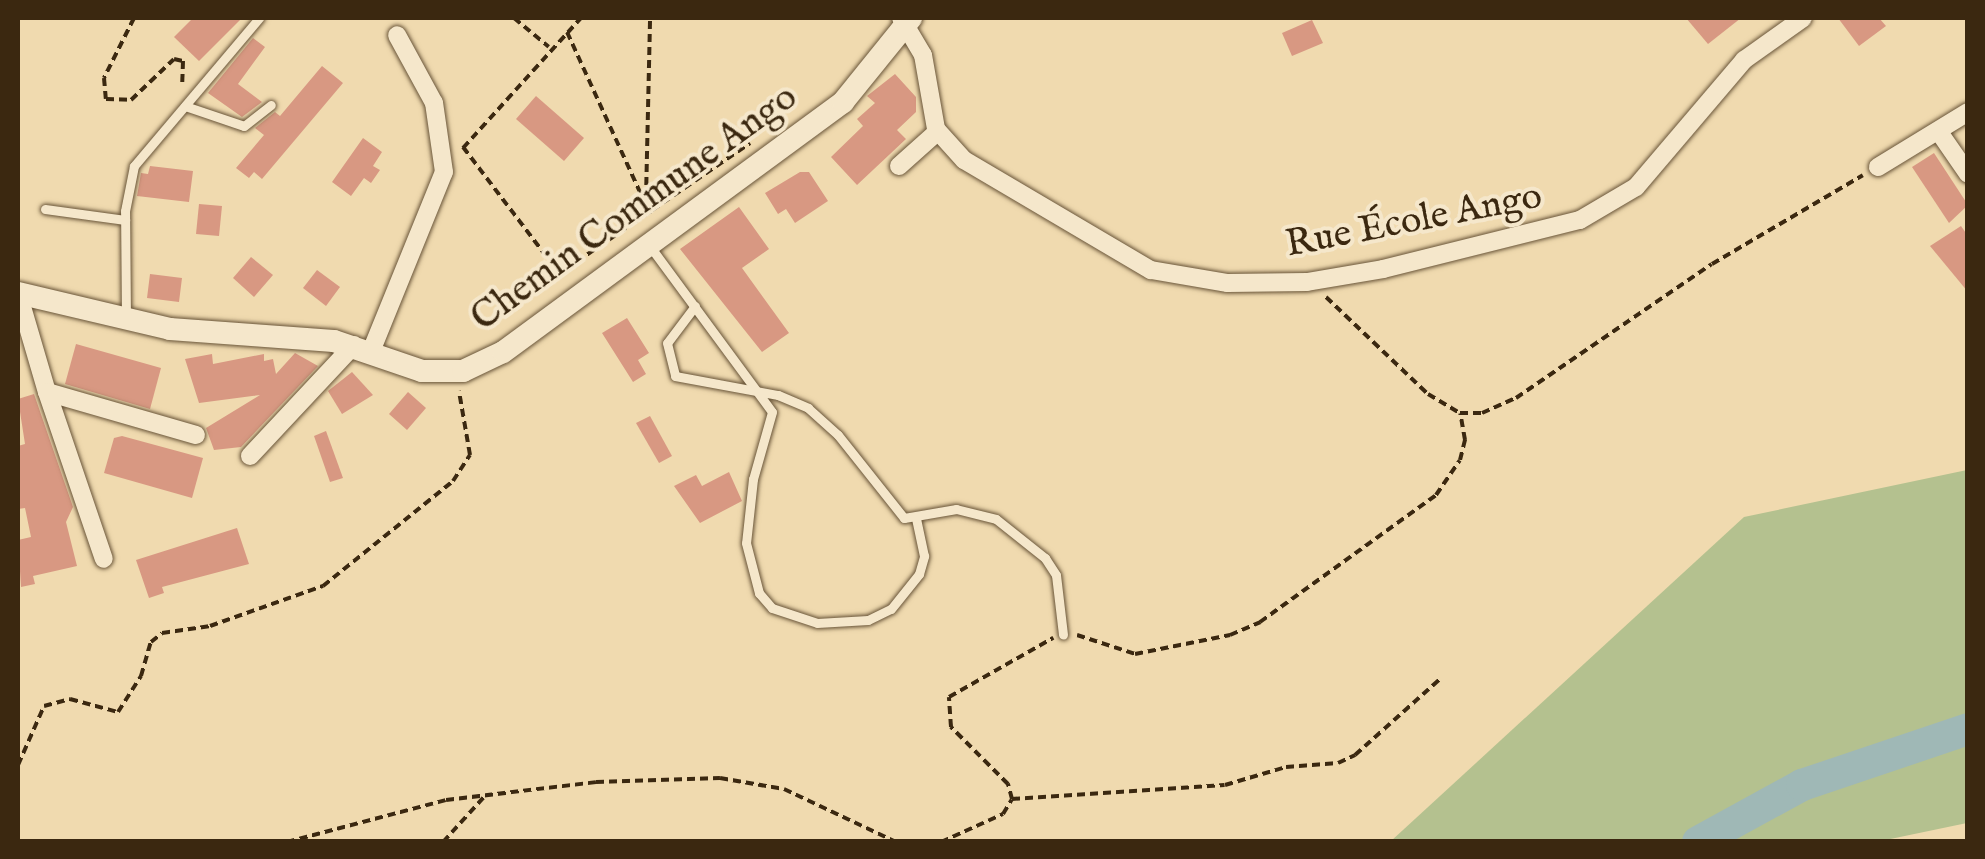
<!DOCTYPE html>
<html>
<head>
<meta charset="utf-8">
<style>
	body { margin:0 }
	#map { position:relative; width:1985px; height:859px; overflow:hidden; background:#f0daaf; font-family:"IM FELL English",serif }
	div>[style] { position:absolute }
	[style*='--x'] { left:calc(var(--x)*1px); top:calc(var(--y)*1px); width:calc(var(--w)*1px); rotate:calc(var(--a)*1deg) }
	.green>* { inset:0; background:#b4c18f }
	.river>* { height:32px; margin:-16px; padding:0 16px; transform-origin:16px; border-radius:16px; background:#9fb8b6 }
	.building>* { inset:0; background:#d89882 }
	.path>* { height:4px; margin-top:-2px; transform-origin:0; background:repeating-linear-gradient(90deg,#3b2810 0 8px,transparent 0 13px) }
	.roads { filter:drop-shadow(0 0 2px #685438) drop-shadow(0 0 2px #685438) }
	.service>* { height:9px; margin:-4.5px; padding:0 4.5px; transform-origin:4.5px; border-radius:4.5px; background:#f5e7cb }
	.minor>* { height:18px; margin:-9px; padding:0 9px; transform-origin:9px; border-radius:9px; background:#f5e7cb }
	.tertiary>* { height:22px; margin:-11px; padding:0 11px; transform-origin:11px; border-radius:11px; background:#f5e7cb }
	span { translate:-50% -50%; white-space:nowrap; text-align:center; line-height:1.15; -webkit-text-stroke:8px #f5e7cb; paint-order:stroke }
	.street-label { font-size:38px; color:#3b2810 }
	.frame { position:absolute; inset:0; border:20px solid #3b2810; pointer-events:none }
</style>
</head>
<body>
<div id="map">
	<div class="green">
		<i style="clip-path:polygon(1967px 470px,1967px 823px,1876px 842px,1391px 841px,1744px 517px)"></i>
	</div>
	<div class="river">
		<i style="--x:1698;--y:842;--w:119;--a:-28.7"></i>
		<i style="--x:1802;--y:785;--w:175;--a:-18.6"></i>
	</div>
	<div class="building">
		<i style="clip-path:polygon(193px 18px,242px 18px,199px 61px,174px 37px)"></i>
		<i style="clip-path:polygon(1686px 18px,1741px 18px,1708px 44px)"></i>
		<i style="clip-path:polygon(1838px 18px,1879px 18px,1886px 26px,1859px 46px)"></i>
		<i style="clip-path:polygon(1312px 20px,1323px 43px,1292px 56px,1282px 33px)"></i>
		<i style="clip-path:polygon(253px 38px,265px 47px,238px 84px,262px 102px,242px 117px,208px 93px)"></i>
		<i style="clip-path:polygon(322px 66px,343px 83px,262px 179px,254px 172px,249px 178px,236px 168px,264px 135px,255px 128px,275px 112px,280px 116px)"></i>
		<i style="clip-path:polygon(895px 74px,916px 97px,916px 112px,897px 130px,906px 139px,857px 185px,831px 157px,863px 126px,857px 119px,875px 103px,867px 96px)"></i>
		<i style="clip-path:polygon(536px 96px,584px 138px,564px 161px,516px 119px)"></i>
		<i style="clip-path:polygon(363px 138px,382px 152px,373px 166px,380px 170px,371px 183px,364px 178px,351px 196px,332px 182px)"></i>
		<i style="clip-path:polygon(1934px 153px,1968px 205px,1949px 223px,1912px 167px)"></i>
		<i style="clip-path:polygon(150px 166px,193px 171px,189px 202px,137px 196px,141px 173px,148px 174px)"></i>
		<i style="clip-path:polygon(800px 172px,809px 172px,828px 201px,795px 223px,786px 209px,778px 214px,765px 193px)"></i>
		<i style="clip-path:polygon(199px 204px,222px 206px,219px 236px,196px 234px)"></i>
		<i style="clip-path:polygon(739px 207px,769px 249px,742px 268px,789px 333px,762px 352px,680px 249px)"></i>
		<i style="clip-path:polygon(1961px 226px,1968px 236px,1968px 292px,1930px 246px)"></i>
		<i style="clip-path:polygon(251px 257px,273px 275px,254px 297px,233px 278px)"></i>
		<i style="clip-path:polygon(317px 270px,340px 287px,326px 306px,303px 288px)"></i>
		<i style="clip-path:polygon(150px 274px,182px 278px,179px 302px,147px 298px)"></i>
		<i style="clip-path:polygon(627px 318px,649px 353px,638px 360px,646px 374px,633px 382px,602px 333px)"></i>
		<i style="clip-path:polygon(76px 344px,161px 368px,150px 409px,65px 384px)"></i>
		<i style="clip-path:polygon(295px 353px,318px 366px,241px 447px,214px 450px,206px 428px,260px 395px,199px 403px,185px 359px,212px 354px,213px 364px,264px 354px,264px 361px,273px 359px,276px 374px)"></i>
		<i style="clip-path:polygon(352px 372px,373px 395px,342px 414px,328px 391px)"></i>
		<i style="clip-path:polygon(408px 392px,426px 408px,407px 430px,389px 414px)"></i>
		<i style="clip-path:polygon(34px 394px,73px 507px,66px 522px,77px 566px,33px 576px,35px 584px,21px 587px,18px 540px,31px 537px,25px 508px,18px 509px,18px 446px,25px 444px,18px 399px)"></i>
		<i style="clip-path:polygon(650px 416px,672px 456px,659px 463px,636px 423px)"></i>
		<i style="clip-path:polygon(326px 431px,343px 478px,330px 482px,314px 436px)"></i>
		<i style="clip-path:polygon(122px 436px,203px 458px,192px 498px,104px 473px,114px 438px)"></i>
		<i style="clip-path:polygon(729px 472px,742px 501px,700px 523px,674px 486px,696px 475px,702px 486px)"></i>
		<i style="clip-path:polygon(237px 528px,249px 564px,162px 587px,164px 593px,149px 598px,136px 560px)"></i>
	</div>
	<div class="path">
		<i style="--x:134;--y:18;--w:67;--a:116.6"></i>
		<i style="--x:104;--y:78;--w:21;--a:85"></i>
		<i style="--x:106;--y:99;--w:25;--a:2"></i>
		<i style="--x:131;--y:100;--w:59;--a:-43.6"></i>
		<i style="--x:174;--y:59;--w:9;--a:13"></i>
		<i style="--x:183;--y:61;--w:25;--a:92"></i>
		<i style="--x:514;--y:18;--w:45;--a:39.6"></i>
		<i style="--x:567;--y:32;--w:200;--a:65.5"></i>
		<i style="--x:463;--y:147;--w:147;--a:52.7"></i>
		<i style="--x:552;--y:264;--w:15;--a:20"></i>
		<i style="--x:566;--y:269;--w:223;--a:-34.4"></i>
		<i style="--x:463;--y:148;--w:176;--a:-47.8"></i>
		<i style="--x:646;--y:198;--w:180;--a:-88.7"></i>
		<i style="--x:1326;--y:297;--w:141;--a:43.6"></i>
		<i style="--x:1428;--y:394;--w:37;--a:31"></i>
		<i style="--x:1460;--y:413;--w:22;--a:0"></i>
		<i style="--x:1482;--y:413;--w:37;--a:-24"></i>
		<i style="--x:1516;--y:398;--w:237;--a:-34.4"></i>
		<i style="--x:1712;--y:264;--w:175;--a:-30.5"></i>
		<i style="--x:1077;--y:635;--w:61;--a:18.1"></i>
		<i style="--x:1135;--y:654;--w:97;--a:-11.3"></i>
		<i style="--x:1230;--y:635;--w:33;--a:-23"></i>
		<i style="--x:1260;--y:622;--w:217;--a:-35.8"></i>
		<i style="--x:1436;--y:495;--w:42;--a:-55.6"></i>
		<i style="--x:1460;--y:460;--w:21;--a:-76"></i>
		<i style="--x:1465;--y:440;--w:27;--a:-100"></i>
		<i style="--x:18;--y:765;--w:64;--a:-66.2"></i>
		<i style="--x:44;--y:706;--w:27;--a:-15"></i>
		<i style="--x:70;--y:699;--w:50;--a:15.2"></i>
		<i style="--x:118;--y:712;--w:43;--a:-57.4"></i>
		<i style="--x:141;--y:676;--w:35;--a:-74"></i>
		<i style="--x:151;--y:642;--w:14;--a:-39"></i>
		<i style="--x:162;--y:633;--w:49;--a:-8.3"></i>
		<i style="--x:210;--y:626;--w:120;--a:-19.5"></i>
		<i style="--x:323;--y:586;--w:167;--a:-38.9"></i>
		<i style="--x:453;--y:481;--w:31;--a:-57"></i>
		<i style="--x:470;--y:455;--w:65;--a:-99.8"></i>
		<i style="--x:1012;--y:799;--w:213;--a:-3.8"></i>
		<i style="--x:1225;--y:785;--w:64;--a:-16.4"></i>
		<i style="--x:1286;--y:767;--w:52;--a:-4.4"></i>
		<i style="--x:1338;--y:763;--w:19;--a:-25"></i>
		<i style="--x:1355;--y:755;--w:114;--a:-41.8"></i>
		<i style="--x:287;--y:842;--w:164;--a:-14.8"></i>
		<i style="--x:446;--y:800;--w:151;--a:-6.8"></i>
		<i style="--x:596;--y:782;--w:124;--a:-1.8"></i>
		<i style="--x:720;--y:778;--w:65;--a:9.8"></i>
		<i style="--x:784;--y:789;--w:124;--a:25.3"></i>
		<i style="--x:443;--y:842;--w:61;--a:-47.7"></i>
		<i style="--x:941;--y:842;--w:68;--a:-24.3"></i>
		<i style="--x:1003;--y:814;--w:17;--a:-59"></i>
		<i style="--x:1012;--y:799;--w:16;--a:-105"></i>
		<i style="--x:1008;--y:784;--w:81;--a:-135"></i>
		<i style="--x:951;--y:727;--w:30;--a:-94"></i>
		<i style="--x:949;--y:697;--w:120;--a:-29.6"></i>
	</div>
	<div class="roads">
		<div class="service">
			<i style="--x:185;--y:106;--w:62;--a:18.7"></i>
			<i style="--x:244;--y:126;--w:34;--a:-38"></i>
			<i style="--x:45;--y:209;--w:81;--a:7.8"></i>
			<i style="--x:649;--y:245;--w:207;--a:53.6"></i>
			<i style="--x:772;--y:412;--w:70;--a:105.8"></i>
			<i style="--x:753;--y:479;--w:64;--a:96.2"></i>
			<i style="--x:746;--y:543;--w:52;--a:75.4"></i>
			<i style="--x:759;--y:593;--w:20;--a:49"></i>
			<i style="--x:772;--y:608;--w:47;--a:18.4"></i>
			<i style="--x:817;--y:623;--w:51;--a:-3.4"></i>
			<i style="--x:868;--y:620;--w:25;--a:-26"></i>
			<i style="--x:891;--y:609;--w:45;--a:-51.3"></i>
			<i style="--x:919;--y:574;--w:19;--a:-74"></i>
			<i style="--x:924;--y:556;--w:38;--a:-102"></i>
			<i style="--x:695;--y:306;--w:46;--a:127.1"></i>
			<i style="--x:667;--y:343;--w:34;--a:76"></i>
			<i style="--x:675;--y:376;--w:105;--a:10.5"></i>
			<i style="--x:778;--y:395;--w:33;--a:23"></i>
			<i style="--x:808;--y:408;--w:40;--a:42"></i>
			<i style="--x:838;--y:435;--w:106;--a:51.5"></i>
			<i style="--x:904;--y:518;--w:53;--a:-9.8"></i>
			<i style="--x:956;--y:509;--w:41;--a:14"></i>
			<i style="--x:996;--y:519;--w:63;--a:38.5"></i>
			<i style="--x:1045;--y:558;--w:20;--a:57"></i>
			<i style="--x:1056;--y:575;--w:60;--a:83.3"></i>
			<i style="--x:126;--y:318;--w:107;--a:-90.5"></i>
			<i style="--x:125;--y:211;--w:46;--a:-78.7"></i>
			<i style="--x:134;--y:166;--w:194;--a:-49.8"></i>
		</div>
		<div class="minor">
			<i style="--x:901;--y:18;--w:43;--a:59.3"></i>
			<i style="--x:923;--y:55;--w:75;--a:80"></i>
			<i style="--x:936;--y:129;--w:42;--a:47.9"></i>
			<i style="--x:964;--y:160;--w:217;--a:30.5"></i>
			<i style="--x:1151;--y:270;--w:78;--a:9.6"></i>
			<i style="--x:1228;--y:283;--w:79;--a:-0.7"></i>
			<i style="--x:1307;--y:282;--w:77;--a:-9.7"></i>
			<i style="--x:1383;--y:269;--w:203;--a:-14"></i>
			<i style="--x:1580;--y:220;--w:65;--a:-30.5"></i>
			<i style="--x:1636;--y:187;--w:167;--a:-49.6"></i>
			<i style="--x:1744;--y:60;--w:72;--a:-35.4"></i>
			<i style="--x:1939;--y:132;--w:51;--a:55.4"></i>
			<i style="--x:899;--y:166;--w:51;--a:-41.8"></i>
			<i style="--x:1878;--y:167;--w:105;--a:-31.4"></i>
			<i style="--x:18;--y:293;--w:103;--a:73.7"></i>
			<i style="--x:47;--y:392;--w:155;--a:16.1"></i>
			<i style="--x:372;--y:349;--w:191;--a:-67.9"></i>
			<i style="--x:444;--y:172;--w:70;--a:-98.2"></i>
			<i style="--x:434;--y:103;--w:77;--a:-118.6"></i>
			<i style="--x:47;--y:392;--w:176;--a:71.2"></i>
			<i style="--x:250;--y:456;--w:152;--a:-46.9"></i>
		</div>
		<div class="tertiary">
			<i style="--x:18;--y:293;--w:156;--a:13.3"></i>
			<i style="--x:170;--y:329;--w:164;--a:4.2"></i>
			<i style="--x:334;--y:341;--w:93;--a:18.8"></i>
			<i style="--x:422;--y:371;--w:41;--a:0"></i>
			<i style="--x:463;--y:371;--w:44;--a:-25.4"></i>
			<i style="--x:503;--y:352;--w:422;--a:-36.3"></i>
			<i style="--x:843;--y:102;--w:108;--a:-51"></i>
		</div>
	</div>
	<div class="street-label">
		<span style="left:635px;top:209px;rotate:-36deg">Chemin Commune Ango</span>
		<span style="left:1414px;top:222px;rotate:-11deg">Rue École Ango</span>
	</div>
	<div class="frame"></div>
</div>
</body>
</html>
